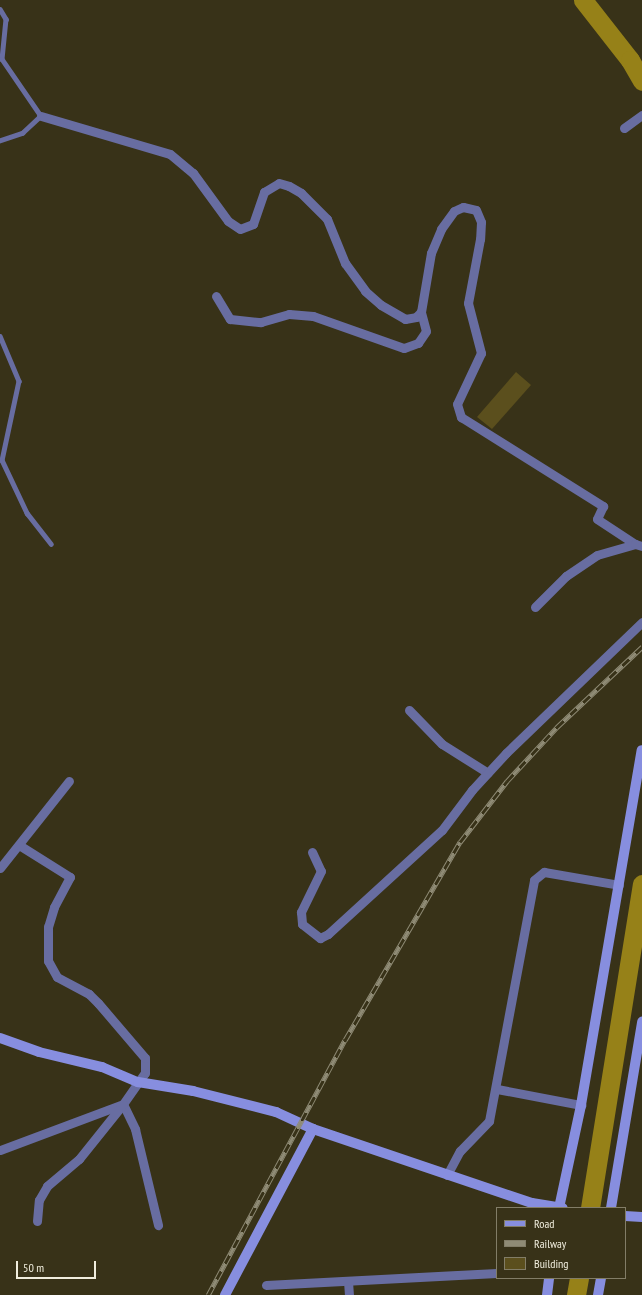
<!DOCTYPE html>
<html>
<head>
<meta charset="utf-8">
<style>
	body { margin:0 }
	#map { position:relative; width:642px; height:1295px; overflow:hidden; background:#383218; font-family:"PT Sans Narrow",sans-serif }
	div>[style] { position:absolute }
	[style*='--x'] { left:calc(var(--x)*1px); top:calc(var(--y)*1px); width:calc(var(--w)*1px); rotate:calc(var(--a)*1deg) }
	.river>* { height:19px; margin:-9.5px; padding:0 9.5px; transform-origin:9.5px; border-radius:9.5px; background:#968118 }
	.building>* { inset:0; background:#5b4f1d }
	.lane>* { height:4.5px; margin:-2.25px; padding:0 2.25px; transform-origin:2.25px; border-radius:2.25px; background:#686da1 }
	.street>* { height:9px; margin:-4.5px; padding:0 4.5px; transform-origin:4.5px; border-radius:4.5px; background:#686da1 }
	.secondary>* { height:10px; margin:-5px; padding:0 5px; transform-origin:5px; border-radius:5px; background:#878edf }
	.rail>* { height:4.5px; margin-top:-2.25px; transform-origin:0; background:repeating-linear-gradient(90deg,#383218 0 9px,#8f8b75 0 18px); box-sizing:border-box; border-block:1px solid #8f8b75 }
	span { translate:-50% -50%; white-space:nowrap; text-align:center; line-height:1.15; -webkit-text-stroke:4px #383218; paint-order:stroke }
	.legend { position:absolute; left:496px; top:1207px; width:130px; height:72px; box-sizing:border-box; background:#383218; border:1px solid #827d67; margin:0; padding:5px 7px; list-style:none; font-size:12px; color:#f0eddd }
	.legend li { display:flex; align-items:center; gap:8px; height:20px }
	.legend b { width:20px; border:1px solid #827d67 }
	.scale { position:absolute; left:16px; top:1261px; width:80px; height:18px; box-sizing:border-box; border:2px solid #f0eddd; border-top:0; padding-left:5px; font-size:12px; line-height:14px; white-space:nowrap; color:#f0eddd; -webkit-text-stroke:3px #383218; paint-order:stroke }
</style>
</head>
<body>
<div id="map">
	<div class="river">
		<i style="--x:583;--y:0;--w:76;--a:51.9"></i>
		<i style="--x:630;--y:60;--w:24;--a:60"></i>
		<i style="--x:590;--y:1208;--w:328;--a:-80.9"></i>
		<i style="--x:576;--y:1295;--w:17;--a:-80"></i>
	</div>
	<div class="building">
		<i style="clip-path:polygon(516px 372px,531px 385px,492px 429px,477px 417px)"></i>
	</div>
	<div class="lane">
		<i style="--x:0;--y:9;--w:12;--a:59"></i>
		<i style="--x:6;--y:19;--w:40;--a:95.7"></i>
		<i style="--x:2;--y:59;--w:69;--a:55.6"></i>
		<i style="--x:41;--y:116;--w:25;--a:137"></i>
		<i style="--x:23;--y:133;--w:24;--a:161"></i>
		<i style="--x:0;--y:336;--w:49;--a:67.1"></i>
		<i style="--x:19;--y:381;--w:81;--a:102.1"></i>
		<i style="--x:2;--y:460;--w:59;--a:64.7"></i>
		<i style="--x:27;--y:513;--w:39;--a:52"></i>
	</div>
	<div class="street">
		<i style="--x:41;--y:116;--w:134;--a:16.4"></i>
		<i style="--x:170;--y:154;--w:30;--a:40"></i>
		<i style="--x:193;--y:173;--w:59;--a:53.9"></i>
		<i style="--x:228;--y:221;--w:14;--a:34"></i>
		<i style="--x:240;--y:229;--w:14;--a:-21"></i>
		<i style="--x:253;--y:224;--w:34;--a:-71"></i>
		<i style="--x:264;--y:192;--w:17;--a:-31"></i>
		<i style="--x:279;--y:183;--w:10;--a:17"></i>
		<i style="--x:289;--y:186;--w:14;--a:30"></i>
		<i style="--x:301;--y:193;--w:37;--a:45"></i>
		<i style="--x:327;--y:219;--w:48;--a:67.8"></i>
		<i style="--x:345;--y:263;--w:34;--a:54"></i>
		<i style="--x:365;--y:291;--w:21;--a:41"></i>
		<i style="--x:381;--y:305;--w:28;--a:30"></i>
		<i style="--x:405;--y:319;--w:11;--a:-10"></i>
		<i style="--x:416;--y:317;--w:7;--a:-45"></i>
		<i style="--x:624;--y:128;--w:22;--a:-36"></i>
		<i style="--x:216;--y:296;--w:27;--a:59"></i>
		<i style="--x:230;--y:319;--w:31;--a:6"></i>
		<i style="--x:261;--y:322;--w:29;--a:-16"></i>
		<i style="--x:289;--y:314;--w:24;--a:5"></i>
		<i style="--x:313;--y:316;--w:96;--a:19.4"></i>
		<i style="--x:404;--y:348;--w:15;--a:-20"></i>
		<i style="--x:418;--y:343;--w:14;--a:-56"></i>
		<i style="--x:426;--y:331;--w:20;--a:-105"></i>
		<i style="--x:421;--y:312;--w:60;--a:-80.4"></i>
		<i style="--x:431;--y:253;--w:26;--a:-67"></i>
		<i style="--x:441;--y:229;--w:22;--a:-54"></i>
		<i style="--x:454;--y:211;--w:10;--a:-24"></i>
		<i style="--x:463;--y:207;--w:13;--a:13"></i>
		<i style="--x:476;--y:210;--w:13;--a:67"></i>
		<i style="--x:481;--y:222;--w:17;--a:93"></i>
		<i style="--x:480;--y:239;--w:65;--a:100.6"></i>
		<i style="--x:468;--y:303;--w:52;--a:75.4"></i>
		<i style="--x:481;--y:353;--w:56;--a:115.2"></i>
		<i style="--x:457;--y:404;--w:14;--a:73"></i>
		<i style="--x:461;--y:417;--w:168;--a:32.1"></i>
		<i style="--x:603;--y:506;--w:14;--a:115"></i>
		<i style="--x:597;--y:519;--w:45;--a:33.3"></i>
		<i style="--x:535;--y:607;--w:44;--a:-45"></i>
		<i style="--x:566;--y:576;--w:37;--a:-34"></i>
		<i style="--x:597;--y:555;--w:40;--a:-16"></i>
		<i style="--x:635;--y:544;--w:7;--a:16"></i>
		<i style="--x:409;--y:710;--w:47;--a:45.9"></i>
		<i style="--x:442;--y:744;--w:54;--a:32.2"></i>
		<i style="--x:312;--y:852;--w:21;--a:65"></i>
		<i style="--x:321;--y:871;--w:46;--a:116"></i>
		<i style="--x:301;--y:912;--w:12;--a:85"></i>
		<i style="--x:302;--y:924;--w:23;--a:38"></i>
		<i style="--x:320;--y:938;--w:9;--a:-27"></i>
		<i style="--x:328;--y:934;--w:154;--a:-42.4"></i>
		<i style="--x:442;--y:830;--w:50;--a:-53.1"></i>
		<i style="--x:472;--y:790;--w:50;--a:-47.4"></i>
		<i style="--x:506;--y:753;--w:189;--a:-43.9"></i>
		<i style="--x:0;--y:868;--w:111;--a:-51.6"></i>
		<i style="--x:497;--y:1089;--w:86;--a:10.8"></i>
		<i style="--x:123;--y:1104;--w:28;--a:64"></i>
		<i style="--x:135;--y:1129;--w:99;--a:76.5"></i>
		<i style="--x:0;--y:1150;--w:131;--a:-20.5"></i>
		<i style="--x:123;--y:1104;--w:38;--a:-55"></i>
		<i style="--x:145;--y:1073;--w:15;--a:-90"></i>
		<i style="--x:145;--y:1058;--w:72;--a:-130.5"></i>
		<i style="--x:98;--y:1003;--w:13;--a:-135"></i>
		<i style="--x:89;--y:994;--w:36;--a:-152"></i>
		<i style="--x:57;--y:977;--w:18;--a:-119"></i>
		<i style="--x:48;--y:961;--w:34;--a:-90"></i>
		<i style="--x:48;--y:927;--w:21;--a:-73"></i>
		<i style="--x:54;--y:907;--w:34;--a:-62"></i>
		<i style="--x:70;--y:877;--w:60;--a:-147.9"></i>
		<i style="--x:447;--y:1175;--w:27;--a:-62"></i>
		<i style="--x:460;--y:1151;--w:42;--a:-46"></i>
		<i style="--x:489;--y:1121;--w:245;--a:-79.4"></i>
		<i style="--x:534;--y:880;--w:13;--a:-39"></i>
		<i style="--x:544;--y:872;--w:76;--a:9.8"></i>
		<i style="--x:37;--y:1221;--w:21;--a:-85"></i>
		<i style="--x:39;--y:1200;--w:16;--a:-60"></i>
		<i style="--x:47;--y:1186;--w:42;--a:-40.2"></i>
		<i style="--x:79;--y:1159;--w:70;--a:-51.3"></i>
		<i style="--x:348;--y:1281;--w:14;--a:86"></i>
		<i style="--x:266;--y:1285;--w:231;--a:-3"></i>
	</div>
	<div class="secondary">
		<i style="--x:0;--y:1038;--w:41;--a:19.7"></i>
		<i style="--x:39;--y:1052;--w:65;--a:13.4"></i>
		<i style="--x:102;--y:1067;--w:39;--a:23"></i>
		<i style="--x:138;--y:1082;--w:56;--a:9.3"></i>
		<i style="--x:193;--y:1091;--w:86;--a:14.2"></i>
		<i style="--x:276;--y:1112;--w:41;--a:24.7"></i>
		<i style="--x:313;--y:1129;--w:231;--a:18.7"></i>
		<i style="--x:532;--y:1203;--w:31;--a:9"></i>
		<i style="--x:559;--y:1208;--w:105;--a:-77.9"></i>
		<i style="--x:581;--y:1105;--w:360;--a:-80.3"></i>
		<i style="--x:611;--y:1208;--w:189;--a:-80.5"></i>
		<i style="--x:625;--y:1216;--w:17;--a:3"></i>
		<i style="--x:225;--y:1295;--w:188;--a:-62.1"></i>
		<i style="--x:547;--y:1295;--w:17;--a:-83"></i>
		<i style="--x:598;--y:1295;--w:17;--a:-80"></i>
	</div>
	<div class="rail">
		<i style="--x:208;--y:1295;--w:289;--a:-61.8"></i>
		<i style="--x:345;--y:1040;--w:229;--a:-59.9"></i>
		<i style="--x:460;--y:842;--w:77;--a:-52.4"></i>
		<i style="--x:507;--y:781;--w:74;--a:-47.2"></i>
		<i style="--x:557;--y:727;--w:117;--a:-43.3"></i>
	</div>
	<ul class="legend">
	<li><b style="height:5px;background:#878edf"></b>Road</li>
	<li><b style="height:5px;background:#8f8b75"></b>Railway</li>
	<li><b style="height:11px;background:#5b4f1d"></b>Building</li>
	</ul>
	<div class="scale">50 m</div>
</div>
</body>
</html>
